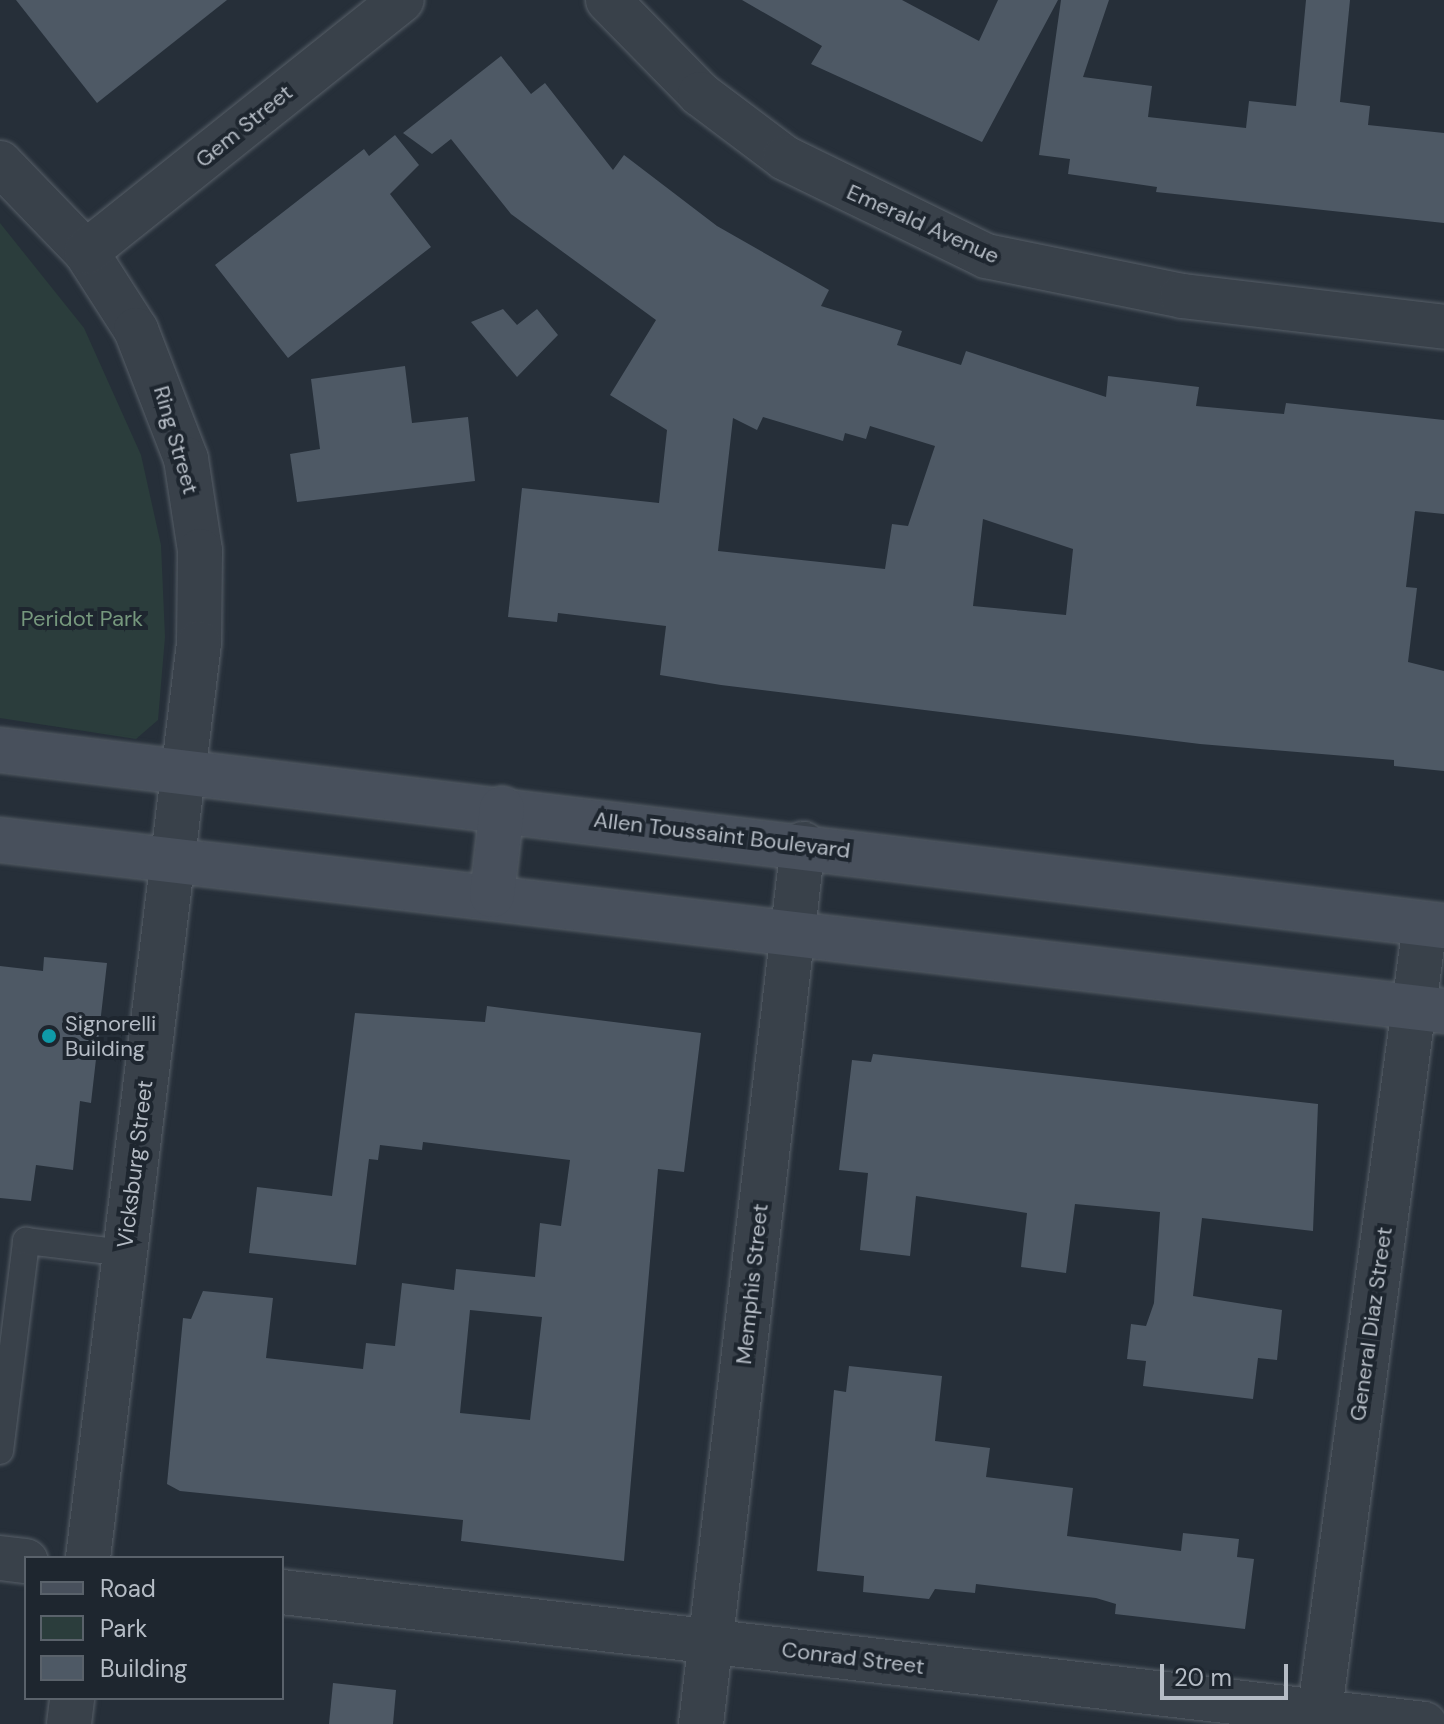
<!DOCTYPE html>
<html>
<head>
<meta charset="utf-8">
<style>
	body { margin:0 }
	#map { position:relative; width:1444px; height:1724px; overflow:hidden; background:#262f39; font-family:"DM Sans",sans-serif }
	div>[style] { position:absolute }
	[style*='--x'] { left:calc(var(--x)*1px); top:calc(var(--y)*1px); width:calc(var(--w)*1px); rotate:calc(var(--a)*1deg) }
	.green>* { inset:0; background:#2b3d3c }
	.building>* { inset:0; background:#4e5965 }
	.roads { filter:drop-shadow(0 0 2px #575f68) drop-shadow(0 0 2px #575f68) }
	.service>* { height:26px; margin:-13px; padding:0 13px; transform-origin:13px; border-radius:13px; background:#39414a }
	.minor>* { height:44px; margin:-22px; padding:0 22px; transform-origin:22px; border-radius:22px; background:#39414a }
	.secondary>* { height:44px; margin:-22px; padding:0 22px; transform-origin:22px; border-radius:22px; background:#48505c }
	.dots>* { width:22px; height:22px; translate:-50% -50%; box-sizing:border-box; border:4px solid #1e262f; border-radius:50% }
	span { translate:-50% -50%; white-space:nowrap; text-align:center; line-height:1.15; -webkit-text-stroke:8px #1e262f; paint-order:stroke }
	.street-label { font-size:22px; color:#b5bcc5 }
	.park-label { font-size:22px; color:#76987d }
	.poi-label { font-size:22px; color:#b5bcc5 }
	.left { translate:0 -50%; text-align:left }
	.legend { position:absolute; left:24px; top:1556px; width:260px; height:144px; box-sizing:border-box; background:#1e262f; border:2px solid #5a626b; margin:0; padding:10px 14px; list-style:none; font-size:24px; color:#b5bcc5 }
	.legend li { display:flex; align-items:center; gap:16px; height:40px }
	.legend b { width:40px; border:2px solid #5a626b }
	.scale { position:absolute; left:1160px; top:1664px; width:128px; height:36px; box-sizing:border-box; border:4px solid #b5bcc5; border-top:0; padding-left:10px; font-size:24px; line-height:28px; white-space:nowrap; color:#b5bcc5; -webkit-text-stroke:6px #1e262f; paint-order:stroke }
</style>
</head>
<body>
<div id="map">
	<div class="green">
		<i style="clip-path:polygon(0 223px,84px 328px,141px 455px,161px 545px,165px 637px,158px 720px,136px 739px,0 718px)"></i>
	</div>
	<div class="building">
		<i style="clip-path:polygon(16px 0,227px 0,97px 103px)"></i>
		<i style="clip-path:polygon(742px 0,902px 0,979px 41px,998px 0,1058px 0,982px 142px,811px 64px,822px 46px)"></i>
		<i style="clip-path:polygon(1061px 0,1109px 0,1083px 77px,1152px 86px,1148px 117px,1246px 128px,1249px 101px,1296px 106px,1306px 0,1350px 0,1340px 102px,1370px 106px,1368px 125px,1444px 133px,1444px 223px,1156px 192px,1157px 187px,1068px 174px,1070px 159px,1039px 155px)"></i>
		<i style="clip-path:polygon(evenodd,501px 56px,531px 94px,545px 83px,613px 170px,624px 155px,717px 226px,829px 290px,821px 306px,902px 331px,897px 345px,961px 365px,966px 351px,1106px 397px,1108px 376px,1199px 387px,1196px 406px,1284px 414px,1286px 403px,1444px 420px,1444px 514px,1415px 511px,1406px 587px,1417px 588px,1408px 662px,1444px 671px,1444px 771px,1394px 766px,1394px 760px,1200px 744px,721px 685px,660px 675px,666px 626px,558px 613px,557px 622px,508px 617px,522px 488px,659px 503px,667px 430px,610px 395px,656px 320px,511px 214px,451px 139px,432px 154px,403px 133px,501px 56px,763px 417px,843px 441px,845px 433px,866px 439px,870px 426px,935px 446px,908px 526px,892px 524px,885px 569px,718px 551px,733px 418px,757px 430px,763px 417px,501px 56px,983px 519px,1073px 549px,1066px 615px,973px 606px,983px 519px)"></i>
		<i style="clip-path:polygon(395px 135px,419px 165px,390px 194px,431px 247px,288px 358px,215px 265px,364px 149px,369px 156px)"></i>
		<i style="clip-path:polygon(503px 309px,517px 325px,537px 309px,558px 335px,517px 377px,471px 322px)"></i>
		<i style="clip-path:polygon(405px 366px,412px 423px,468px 417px,475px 481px,297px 502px,290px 454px,320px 449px,311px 379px)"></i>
		<i style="clip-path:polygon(44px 957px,107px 963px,91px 1103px,80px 1101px,73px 1170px,36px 1165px,31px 1201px,0 1198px,0 966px,43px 971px)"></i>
		<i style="clip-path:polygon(evenodd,487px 1006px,701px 1033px,684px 1172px,658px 1169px,624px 1561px,461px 1541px,463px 1520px,180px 1491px,167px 1484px,183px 1318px,191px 1319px,203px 1291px,273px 1298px,266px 1358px,363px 1369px,366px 1343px,395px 1346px,402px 1283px,454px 1290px,456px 1269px,535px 1277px,540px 1223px,561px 1226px,570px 1160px,423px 1142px,422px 1150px,380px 1145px,378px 1160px,369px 1159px,356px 1265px,249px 1253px,257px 1187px,332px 1196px,355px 1013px,485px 1022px,487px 1006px,470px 1310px,542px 1317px,530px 1420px,460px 1413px,470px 1310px)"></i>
		<i style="clip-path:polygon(873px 1054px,1318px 1104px,1313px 1231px,1202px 1218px,1193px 1296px,1282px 1310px,1277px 1360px,1258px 1358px,1253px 1399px,1143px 1386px,1146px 1361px,1127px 1359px,1131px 1324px,1146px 1326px,1154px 1303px,1160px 1212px,1075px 1204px,1066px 1273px,1021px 1267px,1027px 1213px,916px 1196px,910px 1256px,860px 1250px,868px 1173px,839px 1170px,852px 1060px,871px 1062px)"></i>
		<i style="clip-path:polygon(849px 1366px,942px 1376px,935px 1441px,990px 1448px,986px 1477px,1073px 1488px,1067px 1536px,1181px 1551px,1183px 1533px,1239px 1539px,1237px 1557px,1254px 1559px,1245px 1629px,1115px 1614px,1116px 1604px,1096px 1598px,976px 1584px,975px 1593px,935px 1589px,929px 1599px,863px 1592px,864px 1576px,817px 1571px,834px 1390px,846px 1392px)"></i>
		<i style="clip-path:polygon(333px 1683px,396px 1690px,393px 1724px,329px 1724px)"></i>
	</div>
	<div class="roads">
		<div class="service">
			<i style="--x:0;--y:1451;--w:212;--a:-82.9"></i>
			<i style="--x:26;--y:1241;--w:100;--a:6.9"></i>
		</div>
		<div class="minor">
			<i style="--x:608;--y:0;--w:132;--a:45.6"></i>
			<i style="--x:700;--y:94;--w:106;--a:37"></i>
			<i style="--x:785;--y:158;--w:224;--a:26"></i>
			<i style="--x:986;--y:256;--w:200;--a:11.5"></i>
			<i style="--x:1182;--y:296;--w:264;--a:6.7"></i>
			<i style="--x:0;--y:163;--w:124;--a:46"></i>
			<i style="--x:86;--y:252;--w:93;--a:57.3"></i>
			<i style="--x:136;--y:330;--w:138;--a:68.8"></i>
			<i style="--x:186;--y:459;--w:93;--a:81.3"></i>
			<i style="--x:200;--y:551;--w:92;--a:90.6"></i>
			<i style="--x:199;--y:643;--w:922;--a:96.92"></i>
			<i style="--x:86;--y:252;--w:404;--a:-38.6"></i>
			<i style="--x:0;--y:1558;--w:26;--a:7"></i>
			<i style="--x:282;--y:1592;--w:1150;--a:6.59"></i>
			<i style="--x:69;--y:1724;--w:26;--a:-83"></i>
			<i style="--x:701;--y:1724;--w:886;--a:-83.39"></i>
			<i style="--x:1318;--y:1724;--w:807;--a:-82.38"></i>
		</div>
		<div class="secondary">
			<i style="--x:0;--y:750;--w:1455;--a:6.95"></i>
			<i style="--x:0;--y:840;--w:1454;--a:6.75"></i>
			<i style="--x:492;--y:895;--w:87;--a:-83.4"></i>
		</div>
	</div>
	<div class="dots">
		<i style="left:49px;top:1036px;background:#0f9aa8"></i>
	</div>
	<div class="street-label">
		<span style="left:244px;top:126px;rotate:-39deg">Gem Street</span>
		<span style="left:923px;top:224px;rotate:24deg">Emerald Avenue</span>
		<span style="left:176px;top:440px;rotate:74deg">Ring Street</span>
		<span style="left:722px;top:835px;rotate:7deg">Allen Toussaint Boulevard</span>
		<span style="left:135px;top:1164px;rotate:-83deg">Vicksburg Street</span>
		<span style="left:752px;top:1284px;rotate:-84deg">Memphis Street</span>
		<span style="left:1371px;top:1324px;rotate:-82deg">General Diaz Street</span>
		<span style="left:853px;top:1658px;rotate:7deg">Conrad Street</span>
	</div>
	<div class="park-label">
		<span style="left:82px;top:619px">Peridot Park</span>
	</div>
	<div class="poi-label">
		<span class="left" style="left:65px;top:1036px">Signorelli<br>Building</span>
	</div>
	<ul class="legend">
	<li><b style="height:10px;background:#48505c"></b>Road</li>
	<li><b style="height:22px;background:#2b3d3c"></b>Park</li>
	<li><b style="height:22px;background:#4e5965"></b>Building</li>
	</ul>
	<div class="scale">20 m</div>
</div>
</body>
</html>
